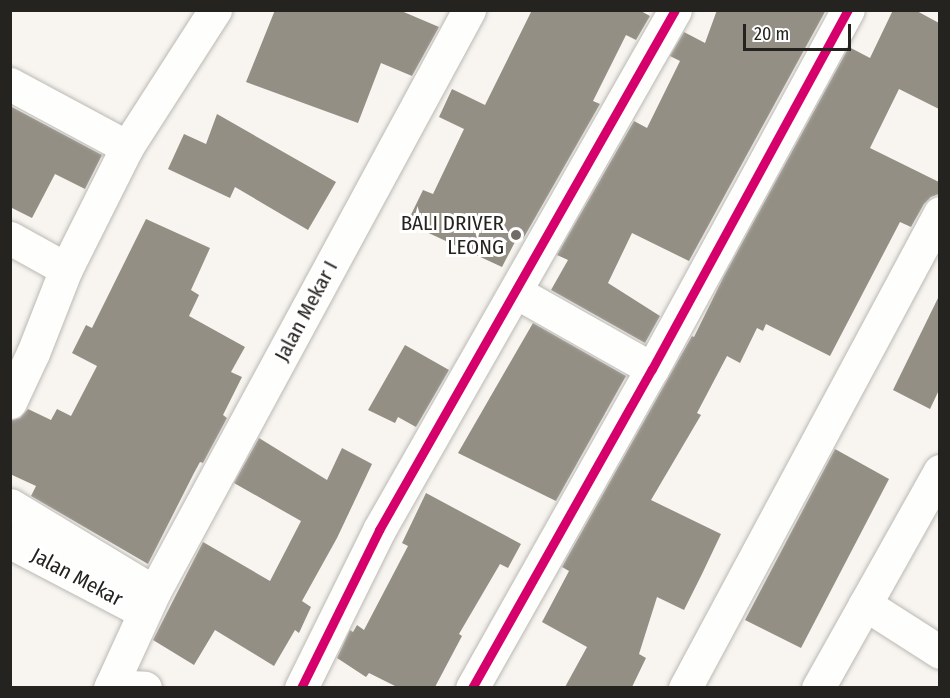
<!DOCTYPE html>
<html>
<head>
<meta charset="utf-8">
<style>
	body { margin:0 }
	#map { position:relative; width:950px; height:698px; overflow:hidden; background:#f8f5f0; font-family:"Fira Sans Condensed",sans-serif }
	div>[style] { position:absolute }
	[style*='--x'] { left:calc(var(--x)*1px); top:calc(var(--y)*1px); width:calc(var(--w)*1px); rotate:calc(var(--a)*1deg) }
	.building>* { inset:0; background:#948f85 }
	.roads { filter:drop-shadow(0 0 2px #bbb9b5) drop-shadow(0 0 2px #bbb9b5) }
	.street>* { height:33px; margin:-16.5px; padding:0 16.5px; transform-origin:16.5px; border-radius:16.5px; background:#fefefd }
	.cycleway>* { height:9px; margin:-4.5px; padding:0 4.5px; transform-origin:4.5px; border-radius:4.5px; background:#d6006c }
	.dots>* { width:16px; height:16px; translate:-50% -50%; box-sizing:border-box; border:3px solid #fff; border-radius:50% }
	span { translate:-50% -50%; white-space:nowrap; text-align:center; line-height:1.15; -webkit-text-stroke:6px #fff; paint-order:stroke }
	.poi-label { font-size:21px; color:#25231f }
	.right { translate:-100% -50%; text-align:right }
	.street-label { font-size:21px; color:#25231f }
	.frame { position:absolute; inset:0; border:12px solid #25231f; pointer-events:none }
	.scale { position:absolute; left:743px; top:24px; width:108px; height:27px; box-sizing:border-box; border:3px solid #25231f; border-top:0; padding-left:8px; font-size:18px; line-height:21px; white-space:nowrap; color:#25231f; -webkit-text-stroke:4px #fff; paint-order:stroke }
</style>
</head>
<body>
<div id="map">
	<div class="building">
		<i style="clip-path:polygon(275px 10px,399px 10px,439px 27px,412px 76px,381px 63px,358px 123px,246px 82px)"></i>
		<i style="clip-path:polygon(532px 10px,639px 10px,650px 16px,636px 40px,626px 35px,593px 101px,600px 104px,523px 239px,518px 236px,502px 267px,407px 223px,423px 190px,433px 194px,464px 129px,439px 117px,452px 89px,485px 105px)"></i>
		<i style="clip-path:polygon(717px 10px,826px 10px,689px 261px,632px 233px,608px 283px,660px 316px,645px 343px,551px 290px,568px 260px,557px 255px,634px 121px,647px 128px,680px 61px,670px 56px,684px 32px,705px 43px)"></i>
		<i style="clip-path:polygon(893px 10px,915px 10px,939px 23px,939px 109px,899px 89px,870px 148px,939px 182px,939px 194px,931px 197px,924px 204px,911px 227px,900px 222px,830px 356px,766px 324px,763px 331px,757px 328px,740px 363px,727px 356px,697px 413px,701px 415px,651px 500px,721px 534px,702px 574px,684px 610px,657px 597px,639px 654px,646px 658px,632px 687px,565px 687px,587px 647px,542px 622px,569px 571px,562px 567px,692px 336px,694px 337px,723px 278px,849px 47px,870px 58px)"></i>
		<i style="clip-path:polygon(10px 106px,102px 155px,85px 189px,55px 174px,32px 218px,10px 207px)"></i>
		<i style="clip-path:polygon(217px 114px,336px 182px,308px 230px,235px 187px,230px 198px,168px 169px,184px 134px,206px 144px)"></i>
		<i style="clip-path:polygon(146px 219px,210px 248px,191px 290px,199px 295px,189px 316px,245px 347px,231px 372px,242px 377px,223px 415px,227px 418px,203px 463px,200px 462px,194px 473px,148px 564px,31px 496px,36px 486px,10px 474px,10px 421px,20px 418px,28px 409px,51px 420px,57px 409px,71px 416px,97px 366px,72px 353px,86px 325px,92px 328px)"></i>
		<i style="clip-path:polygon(939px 296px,939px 390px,930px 409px,893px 390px)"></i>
		<i style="clip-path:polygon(533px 323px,626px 376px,556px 501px,458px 453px)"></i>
		<i style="clip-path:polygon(405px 345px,449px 370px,416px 427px,398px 417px,395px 423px,368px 410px)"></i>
		<i style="clip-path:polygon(259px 438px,327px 480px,342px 448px,372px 464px,337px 538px,302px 601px,311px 607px,299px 633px,295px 630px,274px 666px,215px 630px,194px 665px,153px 640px,203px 542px,270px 581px,301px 521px,234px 483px)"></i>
		<i style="clip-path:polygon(835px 449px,889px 479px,801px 648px,745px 620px)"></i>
		<i style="clip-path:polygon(426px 493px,521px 544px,508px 568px,500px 564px,459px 634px,462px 636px,435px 687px,397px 687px,369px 673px,366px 677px,337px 658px,350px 630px,353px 632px,357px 625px,364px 630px,408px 546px,402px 543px)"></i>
	</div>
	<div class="roads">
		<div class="street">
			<i style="--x:10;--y:84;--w:133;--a:28.3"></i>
			<i style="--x:10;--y:238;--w:64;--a:29"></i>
			<i style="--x:516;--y:292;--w:156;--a:29.5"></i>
			<i style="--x:10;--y:402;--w:54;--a:-64.9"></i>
			<i style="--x:33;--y:353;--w:90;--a:-68.6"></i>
			<i style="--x:66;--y:269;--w:136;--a:-63.4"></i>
			<i style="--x:127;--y:147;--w:163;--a:-57.3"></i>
			<i style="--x:10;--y:505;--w:168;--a:31.1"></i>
			<i style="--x:10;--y:542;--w:151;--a:27.6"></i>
			<i style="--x:865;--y:604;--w:89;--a:32.6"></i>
			<i style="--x:111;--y:686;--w:34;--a:3"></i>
			<i style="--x:110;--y:688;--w:106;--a:-65.4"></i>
			<i style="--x:154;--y:592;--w:662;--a:-61.58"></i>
			<i style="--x:301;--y:688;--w:176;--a:-63.7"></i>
			<i style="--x:379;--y:530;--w:598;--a:-60.35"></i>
			<i style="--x:472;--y:688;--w:366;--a:-60.6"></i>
			<i style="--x:652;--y:369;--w:409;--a:-61.4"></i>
			<i style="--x:685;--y:688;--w:539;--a:-61.77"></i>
			<i style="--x:818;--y:688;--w:249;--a:-60.7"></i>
		</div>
	</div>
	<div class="cycleway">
		<i style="--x:301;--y:688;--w:176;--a:-63.7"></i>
		<i style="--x:379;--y:530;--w:598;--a:-60.35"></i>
		<i style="--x:472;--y:688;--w:366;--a:-60.6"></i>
		<i style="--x:652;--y:369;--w:409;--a:-61.4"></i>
	</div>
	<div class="dots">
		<i style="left:516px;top:235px;background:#6f6c68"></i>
	</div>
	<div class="poi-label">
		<span class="right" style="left:504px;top:235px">BALI DRIVER<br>LEONG</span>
	</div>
	<div class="street-label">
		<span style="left:306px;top:311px;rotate:-62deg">Jalan Mekar I</span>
		<span style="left:77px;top:577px;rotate:28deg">Jalan Mekar</span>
	</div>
	<div class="frame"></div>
	<div class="scale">20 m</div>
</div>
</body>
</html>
